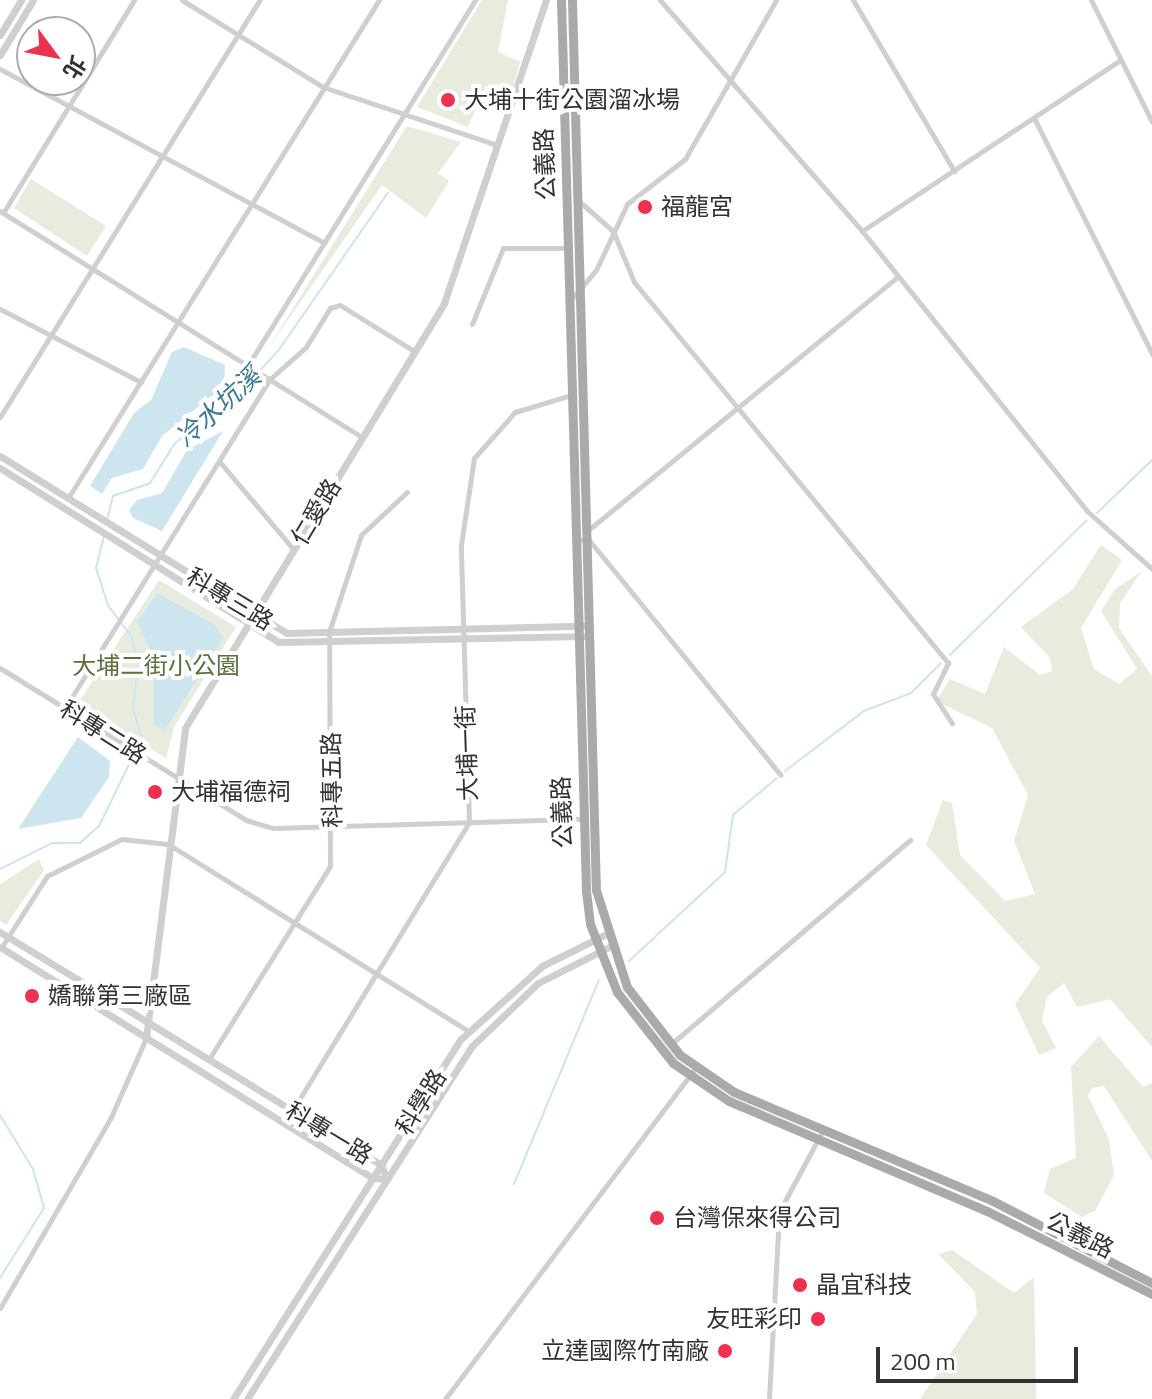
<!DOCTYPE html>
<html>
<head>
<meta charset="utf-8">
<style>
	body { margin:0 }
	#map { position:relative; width:1152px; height:1399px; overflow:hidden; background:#fff; font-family:"Titillium Web","Noto Sans TC",sans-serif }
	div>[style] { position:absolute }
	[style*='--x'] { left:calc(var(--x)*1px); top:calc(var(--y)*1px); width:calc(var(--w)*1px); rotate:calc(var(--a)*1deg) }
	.green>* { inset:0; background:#e7ecde }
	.water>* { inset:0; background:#cde5ef }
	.stream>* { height:2px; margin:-1px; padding:0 1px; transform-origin:1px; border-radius:1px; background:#cde5ef }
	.minor>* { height:5px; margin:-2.5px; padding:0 2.5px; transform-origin:2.5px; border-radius:2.5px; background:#cfcfcf }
	.tertiary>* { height:7px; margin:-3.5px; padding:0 3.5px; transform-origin:3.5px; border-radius:3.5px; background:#cfcfcf }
	.primary>* { height:9px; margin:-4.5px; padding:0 4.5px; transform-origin:4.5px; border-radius:4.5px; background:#aaa }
	.dots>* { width:22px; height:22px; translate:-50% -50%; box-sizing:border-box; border:4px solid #fff; border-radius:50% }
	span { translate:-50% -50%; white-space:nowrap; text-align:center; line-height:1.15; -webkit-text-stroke:8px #fff; paint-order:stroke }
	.poi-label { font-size:24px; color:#323232 }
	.left { translate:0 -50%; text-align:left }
	.right { translate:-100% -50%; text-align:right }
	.street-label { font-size:24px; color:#323232 }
	.park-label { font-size:24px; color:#5b713c }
	.water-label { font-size:26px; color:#397a93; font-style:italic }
	.north { position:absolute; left:16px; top:16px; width:80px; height:80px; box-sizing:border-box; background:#fff; border:2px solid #adadad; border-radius:50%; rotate:122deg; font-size:22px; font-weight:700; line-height:32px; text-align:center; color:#323232 }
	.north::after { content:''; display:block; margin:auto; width:28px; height:36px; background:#ee3051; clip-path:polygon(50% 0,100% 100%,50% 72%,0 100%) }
	.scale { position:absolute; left:876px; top:1347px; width:202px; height:36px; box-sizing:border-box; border:4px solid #323232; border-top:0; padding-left:10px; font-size:24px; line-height:28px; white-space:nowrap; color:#323232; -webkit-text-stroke:6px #fff; paint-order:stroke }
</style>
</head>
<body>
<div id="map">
	<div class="green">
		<i style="clip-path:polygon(482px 0,508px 0,498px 52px,520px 62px,511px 94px,486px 86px,468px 127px,417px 107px)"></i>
		<i style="clip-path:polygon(407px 126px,461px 142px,438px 173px,449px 181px,426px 218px,382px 185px,267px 350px)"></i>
		<i style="clip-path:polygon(31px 179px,106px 226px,87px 256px,14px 208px)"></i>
		<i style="clip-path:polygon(1101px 545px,1122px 560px,1081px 628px,1094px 669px,1119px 684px,1137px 669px,1101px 611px,1115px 589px,1142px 571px,1120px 603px,1119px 628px,1152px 676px,1152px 1047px,1110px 999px,1077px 1007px,1064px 983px,1047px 997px,1042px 1021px,1056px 1048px,1039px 1055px,1015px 1004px,1040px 968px,926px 845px,943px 800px,952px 803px,960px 855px,1005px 901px,1035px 894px,1014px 841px,1028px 795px,992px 728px,936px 701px,950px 679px,985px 694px,1004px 647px,1040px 675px,1052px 671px,1050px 658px,1021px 627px,1072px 590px)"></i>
		<i style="clip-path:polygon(159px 580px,236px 627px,174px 727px,166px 758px,77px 705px)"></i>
		<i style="clip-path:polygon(39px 859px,44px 870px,6px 925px,0 921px,0 884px)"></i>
		<i style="clip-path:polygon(1099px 1036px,1143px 1087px,1152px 1083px,1152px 1161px,1104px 1086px,1092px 1088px,1088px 1096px,1109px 1139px,1114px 1175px,1095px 1211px,1082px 1217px,1044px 1193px,1050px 1169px,1076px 1158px,1071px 1067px)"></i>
		<i style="clip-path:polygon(952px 1250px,1014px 1293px,1034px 1277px,1036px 1399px,920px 1399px,977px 1314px,975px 1292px,938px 1254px)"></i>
	</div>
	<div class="water">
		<i style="clip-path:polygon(184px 347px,225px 365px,224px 386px,162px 436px,143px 469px,112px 478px,102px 494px,90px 486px,134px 413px,151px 400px,172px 352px)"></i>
		<i style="clip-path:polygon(223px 431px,162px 531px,133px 518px,129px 510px,137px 500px,162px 493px,187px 450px)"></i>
		<i style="clip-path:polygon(157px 593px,214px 624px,223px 638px,165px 730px,154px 725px,154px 658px,137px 622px)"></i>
		<i style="clip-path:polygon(78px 737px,110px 761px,109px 777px,81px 818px,18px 829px)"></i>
	</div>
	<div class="stream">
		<i style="--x:1097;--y:513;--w:76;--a:-43.9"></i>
		<i style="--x:108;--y:517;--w:22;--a:-77"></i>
		<i style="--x:113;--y:496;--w:39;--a:-19"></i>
		<i style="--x:150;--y:483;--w:47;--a:-58"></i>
		<i style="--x:175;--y:443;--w:68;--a:-36"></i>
		<i style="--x:230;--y:403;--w:71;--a:-47.3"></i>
		<i style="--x:278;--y:351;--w:193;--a:-55.2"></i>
		<i style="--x:950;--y:655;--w:192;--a:-44.6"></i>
		<i style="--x:785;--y:771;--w:99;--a:-37.2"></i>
		<i style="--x:864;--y:711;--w:50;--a:-21"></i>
		<i style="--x:911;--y:693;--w:42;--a:-45"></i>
		<i style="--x:0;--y:869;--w:58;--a:-26.6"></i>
		<i style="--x:52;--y:843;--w:28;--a:0"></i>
		<i style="--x:80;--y:843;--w:25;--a:-42"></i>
		<i style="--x:99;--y:826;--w:98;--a:-64"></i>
		<i style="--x:142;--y:738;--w:30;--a:-107"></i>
		<i style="--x:133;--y:709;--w:45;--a:-83.7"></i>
		<i style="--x:138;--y:664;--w:29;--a:-104"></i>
		<i style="--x:131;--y:636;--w:39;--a:-127"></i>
		<i style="--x:108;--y:605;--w:39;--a:-108"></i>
		<i style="--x:96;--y:568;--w:34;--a:-76"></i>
		<i style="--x:629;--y:961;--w:131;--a:-42.8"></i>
		<i style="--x:725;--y:872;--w:58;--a:-82"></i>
		<i style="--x:733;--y:815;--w:57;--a:-40.1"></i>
		<i style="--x:0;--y:1115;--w:63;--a:58.6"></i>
		<i style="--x:33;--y:1169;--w:41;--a:74.2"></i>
		<i style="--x:44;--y:1208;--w:83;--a:122.2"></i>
		<i style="--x:514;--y:1184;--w:221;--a:-67.4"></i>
	</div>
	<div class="minor">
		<i style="--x:182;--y:0;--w:166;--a:31.7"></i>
		<i style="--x:323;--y:87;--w:183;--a:18.4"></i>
		<i style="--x:660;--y:0;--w:307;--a:48.8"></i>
		<i style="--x:862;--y:231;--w:359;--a:51.2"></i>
		<i style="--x:1087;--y:511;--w:87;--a:41.7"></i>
		<i style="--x:853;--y:0;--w:199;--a:59.4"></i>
		<i style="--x:1091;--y:0;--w:136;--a:63.4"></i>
		<i style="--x:0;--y:69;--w:368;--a:28.2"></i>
		<i style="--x:1034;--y:118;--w:264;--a:63.4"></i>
		<i style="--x:579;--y:201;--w:45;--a:41.4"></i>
		<i style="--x:613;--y:231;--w:55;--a:67.6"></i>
		<i style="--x:634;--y:282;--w:494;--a:50.5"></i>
		<i style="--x:948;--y:663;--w:34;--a:116"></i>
		<i style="--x:933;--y:694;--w:35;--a:57"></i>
		<i style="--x:0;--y:211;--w:426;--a:32"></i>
		<i style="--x:3;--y:213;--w:250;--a:-58.4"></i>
		<i style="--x:862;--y:231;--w:310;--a:-33.5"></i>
		<i style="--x:570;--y:301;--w:40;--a:-50"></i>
		<i style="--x:596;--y:270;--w:73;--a:-64.8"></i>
		<i style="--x:627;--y:204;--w:73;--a:-37.8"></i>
		<i style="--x:685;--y:159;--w:183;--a:-60.2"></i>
		<i style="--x:0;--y:309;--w:159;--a:27.4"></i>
		<i style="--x:472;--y:324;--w:82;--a:-67.8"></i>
		<i style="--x:503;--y:248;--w:64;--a:0"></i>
		<i style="--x:248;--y:365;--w:430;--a:-58.1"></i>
		<i style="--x:0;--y:417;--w:491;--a:-58.1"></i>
		<i style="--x:219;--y:461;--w:116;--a:49.9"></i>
		<i style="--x:68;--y:498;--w:587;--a:-58.02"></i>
		<i style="--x:587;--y:531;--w:402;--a:-39.3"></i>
		<i style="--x:577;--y:540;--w:12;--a:0"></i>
		<i style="--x:589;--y:540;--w:303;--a:50.8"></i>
		<i style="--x:0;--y:668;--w:289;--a:31.7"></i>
		<i style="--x:246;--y:820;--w:28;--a:17"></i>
		<i style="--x:273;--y:828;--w:309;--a:-1.7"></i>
		<i style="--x:65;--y:708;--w:388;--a:-58.1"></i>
		<i style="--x:270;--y:379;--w:48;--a:-41.6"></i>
		<i style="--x:306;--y:347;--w:46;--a:-58.4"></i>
		<i style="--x:330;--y:308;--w:10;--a:-17"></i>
		<i style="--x:340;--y:305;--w:87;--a:31.9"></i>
		<i style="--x:1;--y:948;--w:85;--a:-57.4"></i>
		<i style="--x:47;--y:876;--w:84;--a:-26.3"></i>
		<i style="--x:122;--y:839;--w:46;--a:6.2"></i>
		<i style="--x:168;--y:844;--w:354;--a:31.9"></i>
		<i style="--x:670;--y:1045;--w:316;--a:-40.5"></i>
		<i style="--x:209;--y:1059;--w:228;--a:-57.9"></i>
		<i style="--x:330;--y:866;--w:234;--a:-90.2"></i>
		<i style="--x:329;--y:632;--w:102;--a:-71.7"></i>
		<i style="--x:361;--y:535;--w:63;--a:-43.1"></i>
		<i style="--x:286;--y:1121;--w:351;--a:-58.5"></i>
		<i style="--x:469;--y:822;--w:277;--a:-91.7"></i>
		<i style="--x:461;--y:545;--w:88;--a:-81.5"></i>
		<i style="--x:474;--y:458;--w:62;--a:-48.3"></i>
		<i style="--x:515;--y:412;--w:59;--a:-16.9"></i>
		<i style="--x:0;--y:1308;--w:221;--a:-59.8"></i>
		<i style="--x:111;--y:1117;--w:86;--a:-66.1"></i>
		<i style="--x:445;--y:1399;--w:416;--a:-52.9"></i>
		<i style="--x:769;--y:1399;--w:187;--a:-86.9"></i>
		<i style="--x:779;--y:1212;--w:93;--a:-61.8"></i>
	</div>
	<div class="tertiary">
		<i style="--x:0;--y:35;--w:41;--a:-59"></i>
		<i style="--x:0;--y:55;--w:64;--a:-59"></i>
		<i style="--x:0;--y:456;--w:337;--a:31.7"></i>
		<i style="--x:287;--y:633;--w:296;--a:-1.4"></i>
		<i style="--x:0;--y:468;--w:328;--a:32"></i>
		<i style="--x:278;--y:642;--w:306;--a:-1.1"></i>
		<i style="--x:0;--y:932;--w:447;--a:31.4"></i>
		<i style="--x:381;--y:1165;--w:15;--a:67"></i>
		<i style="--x:0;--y:947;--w:439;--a:31.8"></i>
		<i style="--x:373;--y:1178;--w:14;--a:4"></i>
		<i style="--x:146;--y:1038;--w:312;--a:-82.8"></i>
		<i style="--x:185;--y:728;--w:498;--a:-58.6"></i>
		<i style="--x:444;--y:303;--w:320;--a:-71.4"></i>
		<i style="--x:233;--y:1399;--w:426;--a:-57.7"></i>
		<i style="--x:461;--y:1039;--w:109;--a:-42"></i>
		<i style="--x:542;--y:966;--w:72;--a:-26.6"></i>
		<i style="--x:247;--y:1399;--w:419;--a:-57.5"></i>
		<i style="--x:472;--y:1046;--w:91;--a:-43.7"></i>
		<i style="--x:538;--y:983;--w:82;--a:-26.9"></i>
	</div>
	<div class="primary">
		<i style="--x:561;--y:0;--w:891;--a:88.39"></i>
		<i style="--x:586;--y:891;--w:33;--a:83"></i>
		<i style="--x:590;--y:924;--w:73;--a:68.3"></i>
		<i style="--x:617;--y:992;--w:90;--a:51.7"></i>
		<i style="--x:673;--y:1063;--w:68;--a:34.2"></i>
		<i style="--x:729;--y:1101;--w:280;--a:23.1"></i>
		<i style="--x:987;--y:1211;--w:185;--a:26.7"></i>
		<i style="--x:572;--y:0;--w:890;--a:88.46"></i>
		<i style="--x:596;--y:890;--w:102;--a:72.3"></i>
		<i style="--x:627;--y:987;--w:86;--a:52.1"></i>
		<i style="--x:680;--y:1055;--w:65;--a:34.4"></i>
		<i style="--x:734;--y:1092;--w:281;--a:22.8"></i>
		<i style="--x:993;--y:1201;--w:179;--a:27.3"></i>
	</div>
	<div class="dots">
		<i style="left:448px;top:100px;background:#ee3051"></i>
		<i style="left:645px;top:207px;background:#ee3051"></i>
		<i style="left:155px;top:792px;background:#ee3051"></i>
		<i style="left:32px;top:996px;background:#ee3051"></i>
		<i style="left:657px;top:1218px;background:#ee3051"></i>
		<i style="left:800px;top:1285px;background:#ee3051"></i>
		<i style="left:818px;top:1319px;background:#ee3051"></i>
		<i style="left:725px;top:1351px;background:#ee3051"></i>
	</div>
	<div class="poi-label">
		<span class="left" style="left:464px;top:100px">大埔十街公園溜冰場</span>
		<span class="left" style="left:661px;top:207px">福龍宮</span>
		<span class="left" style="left:171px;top:792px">大埔福德祠</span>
		<span class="left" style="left:48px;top:996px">嬌聯第三廠區</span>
		<span class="left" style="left:673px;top:1218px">台灣保來得公司</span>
		<span class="left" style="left:816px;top:1285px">晶宜科技</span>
		<span class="right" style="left:802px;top:1319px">友旺彩印</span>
		<span class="right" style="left:709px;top:1351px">立達國際竹南廠</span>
	</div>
	<div class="street-label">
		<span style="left:545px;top:164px;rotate:-92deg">公義路</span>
		<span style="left:316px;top:512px;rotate:-59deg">仁愛路</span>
		<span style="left:230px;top:599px;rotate:31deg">科專三路</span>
		<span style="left:103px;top:732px;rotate:32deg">科專二路</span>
		<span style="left:467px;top:753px;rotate:-92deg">大埔一街</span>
		<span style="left:332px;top:780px;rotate:-91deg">科專五路</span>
		<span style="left:562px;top:812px;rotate:-92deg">公義路</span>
		<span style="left:421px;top:1102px;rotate:-58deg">科學路</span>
		<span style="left:329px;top:1133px;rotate:31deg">科專一路</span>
		<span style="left:1080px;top:1235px;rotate:27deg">公義路</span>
	</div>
	<div class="park-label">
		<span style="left:156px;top:666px">大埔二街小公園</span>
	</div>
	<div class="water-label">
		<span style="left:218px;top:407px;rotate:-42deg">冷水坑溪</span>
	</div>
	<div class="north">北</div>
	<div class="scale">200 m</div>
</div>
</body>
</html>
